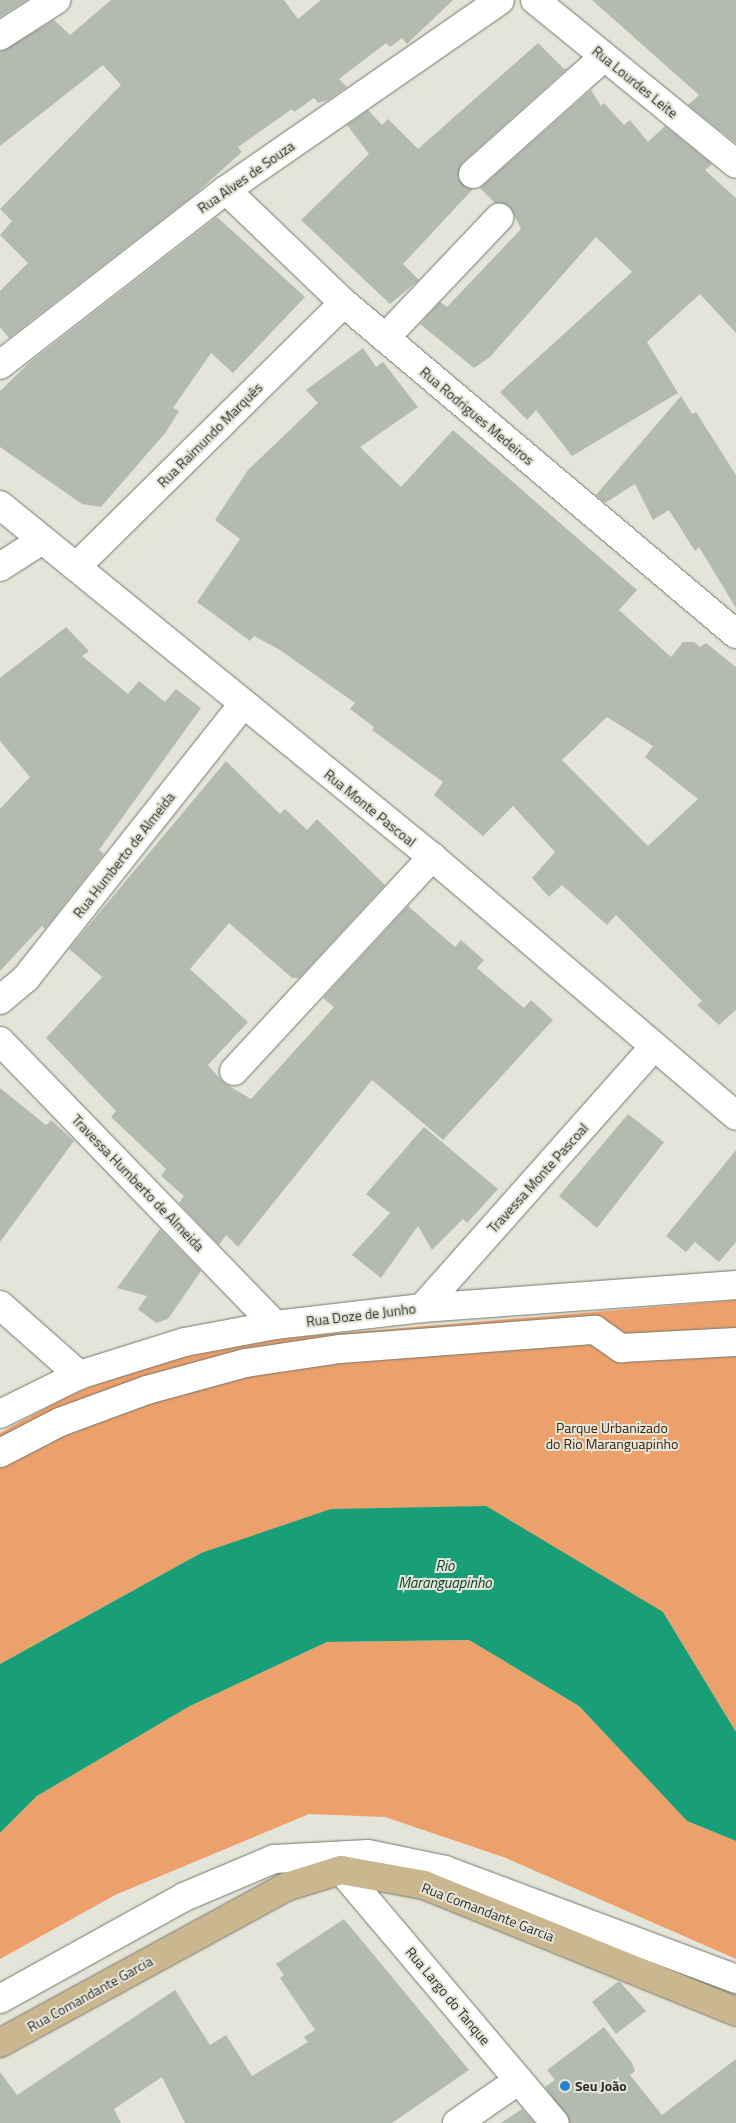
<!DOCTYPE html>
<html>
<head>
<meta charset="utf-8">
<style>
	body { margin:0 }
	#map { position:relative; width:736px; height:2123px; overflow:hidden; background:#e4e5d8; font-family:"Titillium Web",sans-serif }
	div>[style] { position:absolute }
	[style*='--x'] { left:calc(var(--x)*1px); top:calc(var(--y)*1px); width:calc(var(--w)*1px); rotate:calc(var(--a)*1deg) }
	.green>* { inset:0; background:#eca16c }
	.water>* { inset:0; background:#189f77 }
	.building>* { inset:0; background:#b3bbb1 }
	.roads { filter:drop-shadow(0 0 1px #75766b) drop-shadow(0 0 1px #75766b) }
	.minor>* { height:28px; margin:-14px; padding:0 14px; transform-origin:14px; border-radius:14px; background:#fff }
	.major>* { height:28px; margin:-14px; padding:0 14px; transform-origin:14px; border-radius:14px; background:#cbb78f }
	.dots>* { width:14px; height:14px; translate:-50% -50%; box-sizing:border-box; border:2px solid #e4e5d8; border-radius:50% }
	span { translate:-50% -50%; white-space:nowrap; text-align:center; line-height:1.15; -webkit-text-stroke:4px #e4e5d8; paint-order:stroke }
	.street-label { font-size:14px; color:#2f2f2a }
	.park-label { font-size:14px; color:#432208 }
	.poi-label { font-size:14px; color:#2f2f2a; font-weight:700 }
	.left { translate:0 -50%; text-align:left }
	.water-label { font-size:15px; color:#063c2b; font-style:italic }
</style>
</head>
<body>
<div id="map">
	<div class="green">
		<i style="clip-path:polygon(736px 1300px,736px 1732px,663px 1612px,201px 1553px,0 1664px,0 1433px,68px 1396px,169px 1355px,283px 1338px)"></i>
		<i style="clip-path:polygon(469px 1640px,579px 1706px,687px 1821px,736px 1841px,736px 1959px,506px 1858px,385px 1817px,309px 1814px,115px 1895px,0 1959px,0 1833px,37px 1796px,190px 1706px,327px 1642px)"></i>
	</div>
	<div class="water">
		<i style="clip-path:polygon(486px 1506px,663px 1612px,736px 1732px,736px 1841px,687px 1821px,579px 1706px,469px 1640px,327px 1642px,190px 1706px,37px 1796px,0 1833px,0 1664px,201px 1553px,331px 1509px)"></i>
	</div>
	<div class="building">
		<i style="clip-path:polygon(0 0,27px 0,0 17px)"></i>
		<i style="clip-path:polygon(111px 0,284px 0,298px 19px,321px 0,453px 0,407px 44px,402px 38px,390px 47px,386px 43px,339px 79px,347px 87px,328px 100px,318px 103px,314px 98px,294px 112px,292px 109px,238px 147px,242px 152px,194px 195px,9px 338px,0 327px,0 291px,28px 263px,0 235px,12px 221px,0 209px,121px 85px,103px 65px,0 146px,0 52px,54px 20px,70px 35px)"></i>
		<i style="clip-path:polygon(592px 0,736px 0,736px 143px,688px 105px,699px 95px)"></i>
		<i style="clip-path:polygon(538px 43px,564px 69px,569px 67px,462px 163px,458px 178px,473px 189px,403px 264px,419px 280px,390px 304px,301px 220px,369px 154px,347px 125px,368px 110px,382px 125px,388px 119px,418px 149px)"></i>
		<i style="clip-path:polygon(591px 90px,601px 106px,604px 103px,624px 125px,630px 120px,648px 142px,665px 126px,712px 164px,705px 170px,736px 198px,736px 333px,700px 294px,647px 342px,678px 393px,572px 456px,536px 410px,527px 420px,500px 392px,632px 272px,596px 237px,490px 357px,474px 368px,420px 324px,440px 302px,447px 307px,521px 229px,510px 207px,495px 203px,480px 188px)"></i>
		<i style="clip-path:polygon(217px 217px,305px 297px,233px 373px,211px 353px,173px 408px,179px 411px,166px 432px,101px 507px,82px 504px,0 447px,0 391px,30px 362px)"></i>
		<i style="clip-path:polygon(evenodd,363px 348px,376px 367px,383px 362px,418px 407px,360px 447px,401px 487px,453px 430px,637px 590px,619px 610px,671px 657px,683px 642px,694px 642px,700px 647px,706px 643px,736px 667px,736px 1010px,719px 1025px,697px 1005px,702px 1001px,616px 915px,607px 925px,562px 885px,549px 897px,532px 878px,555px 852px,513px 806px,483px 836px,434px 795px,443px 782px,372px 730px,374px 727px,350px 709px,355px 703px,280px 650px,254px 636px,250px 641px,197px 602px,240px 539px,215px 520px,248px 470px,318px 403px,306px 390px,363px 348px,607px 717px,653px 746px,645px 757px,698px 799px,648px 846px,562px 760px,607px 717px)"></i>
		<i style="clip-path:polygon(681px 396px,692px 414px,696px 412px,736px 475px,736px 608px,699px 547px,695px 551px,669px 510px,653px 520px,635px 484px,605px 503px,596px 495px)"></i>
		<i style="clip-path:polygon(66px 627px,89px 651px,82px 656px,128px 694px,139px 681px,165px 702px,176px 689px,201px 708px,99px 850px,104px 854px,45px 929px,42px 926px,0 971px,0 809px,30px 777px,0 741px,0 678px)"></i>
		<i style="clip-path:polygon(226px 761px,280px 814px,285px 809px,307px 830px,317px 819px,385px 885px,299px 978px,292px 978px,229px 923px,190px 969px,248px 1022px,208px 1065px,224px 1083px,251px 1099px,334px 1007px,323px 998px,408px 906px,455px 947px,461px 940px,484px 960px,477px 968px,524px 1008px,531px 1000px,553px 1020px,443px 1140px,372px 1080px,238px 1247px,226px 1235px,219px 1245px,179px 1203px,184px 1196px,161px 1176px,166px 1169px,111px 1117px,116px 1111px,46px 1038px,102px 977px,69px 949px)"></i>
		<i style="clip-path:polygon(0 1088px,46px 1125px,51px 1120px,74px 1141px,0 1242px)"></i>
		<i style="clip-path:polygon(628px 1114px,664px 1142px,597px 1228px,559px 1196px)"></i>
		<i style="clip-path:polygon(424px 1127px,498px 1189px,467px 1223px,463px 1219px,432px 1250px,418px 1226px,381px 1278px,352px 1255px,390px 1213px,366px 1194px)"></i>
		<i style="clip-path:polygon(736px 1150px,736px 1242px,719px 1262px,695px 1242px,686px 1252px,666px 1236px)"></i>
		<i style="clip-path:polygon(160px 1229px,201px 1271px,168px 1319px,156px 1323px,138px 1309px,147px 1296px,117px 1288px)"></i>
		<i style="clip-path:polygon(344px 1919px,469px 2070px,392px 2123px,185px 2123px,162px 2077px,114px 2109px,121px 2123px,0 2123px,0 2072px,17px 2095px,175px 1990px,210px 2045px,226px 2035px,252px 2076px,308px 2042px,304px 2037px,315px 2030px,280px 1978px,284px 1975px,276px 1964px)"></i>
		<i style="clip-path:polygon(619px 1981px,646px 2011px,616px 2034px,592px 2002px)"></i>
		<i style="clip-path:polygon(604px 2027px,632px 2063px,635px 2071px,630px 2075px,662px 2115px,736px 2059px,736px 2123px,570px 2123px,545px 2087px,555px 2080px,547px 2070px)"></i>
		<i style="clip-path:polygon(522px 2109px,535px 2123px,501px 2123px)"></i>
	</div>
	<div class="roads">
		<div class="minor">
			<i style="--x:535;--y:0;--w:259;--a:39.2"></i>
			<i style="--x:0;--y:36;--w:67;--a:-32.7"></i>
			<i style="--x:473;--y:174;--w:176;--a:-41.8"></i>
			<i style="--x:226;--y:190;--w:163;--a:43.8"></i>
			<i style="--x:344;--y:303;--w:513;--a:40.18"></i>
			<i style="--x:385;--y:338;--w:166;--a:-46.5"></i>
			<i style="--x:0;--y:365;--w:286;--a:-37.8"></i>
			<i style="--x:226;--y:190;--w:333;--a:-34.7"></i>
			<i style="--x:0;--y:505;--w:557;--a:39.17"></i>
			<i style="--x:432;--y:857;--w:399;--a:40.4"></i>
			<i style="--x:0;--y:567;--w:50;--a:-32.7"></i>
			<i style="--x:76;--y:567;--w:376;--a:-44.6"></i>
			<i style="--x:0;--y:1000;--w:34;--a:-40"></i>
			<i style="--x:26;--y:978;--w:350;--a:-51.6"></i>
			<i style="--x:0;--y:1041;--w:395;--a:45.9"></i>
			<i style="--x:234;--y:1071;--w:292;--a:-47.2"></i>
			<i style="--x:0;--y:1305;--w:106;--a:41.5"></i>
			<i style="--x:422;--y:1308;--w:348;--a:-48.4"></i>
			<i style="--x:0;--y:1414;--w:88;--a:-26.3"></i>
			<i style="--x:79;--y:1375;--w:111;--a:-17.3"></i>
			<i style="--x:185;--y:1342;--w:92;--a:-10.7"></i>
			<i style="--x:275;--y:1325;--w:148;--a:-6.6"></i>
			<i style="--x:422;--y:1308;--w:315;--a:-4.2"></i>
			<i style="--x:0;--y:1453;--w:68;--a:-27.3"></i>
			<i style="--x:60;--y:1422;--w:93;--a:-20.2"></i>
			<i style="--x:147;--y:1390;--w:103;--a:-15.3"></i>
			<i style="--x:246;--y:1363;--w:95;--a:-8.5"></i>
			<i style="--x:340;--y:1349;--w:256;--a:-4.3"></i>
			<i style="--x:595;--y:1330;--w:32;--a:35"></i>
			<i style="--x:621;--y:1348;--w:115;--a:-3"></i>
			<i style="--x:341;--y:1870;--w:331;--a:49.8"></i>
			<i style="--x:0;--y:1999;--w:210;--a:-29"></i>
			<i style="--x:184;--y:1897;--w:98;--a:-22.9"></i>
			<i style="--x:274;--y:1859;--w:94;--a:-3"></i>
			<i style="--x:368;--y:1854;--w:79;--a:11.7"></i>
			<i style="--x:445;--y:1870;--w:311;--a:20.5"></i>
			<i style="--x:457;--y:2123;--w:75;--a:-34.7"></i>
		</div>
		<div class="major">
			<i style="--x:0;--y:2043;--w:326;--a:-28.6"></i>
			<i style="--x:286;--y:1887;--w:58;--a:-17.2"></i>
			<i style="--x:341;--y:1870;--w:84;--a:10.2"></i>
			<i style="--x:424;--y:1885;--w:337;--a:22.1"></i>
		</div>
	</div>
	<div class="dots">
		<i style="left:565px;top:2086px;background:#2781ce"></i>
	</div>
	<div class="street-label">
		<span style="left:635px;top:82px;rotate:39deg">Rua Lourdes Leite</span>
		<span style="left:246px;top:177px;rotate:-35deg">Rua Alves de Souza</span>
		<span style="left:477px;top:416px;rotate:40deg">Rua Rodrigues Medeiros</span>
		<span style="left:210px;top:435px;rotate:-45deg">Rua Raimundo Marquês</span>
		<span style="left:370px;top:808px;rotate:39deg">Rua Monte Pascoal</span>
		<span style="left:124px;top:855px;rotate:-52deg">Rua Humberto de Almeida</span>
		<span style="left:538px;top:1178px;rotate:-48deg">Travessa Monte Pascoal</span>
		<span style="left:138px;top:1183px;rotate:46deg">Travessa Humberto de Almeida</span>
		<span style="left:361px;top:1315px;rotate:-7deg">Rua Doze de Junho</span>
		<span style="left:488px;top:1912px;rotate:21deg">Rua Comandante Garcia</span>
		<span style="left:90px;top:1994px;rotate:-29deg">Rua Comandante Garcia</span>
		<span style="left:448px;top:1996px;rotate:50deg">Rua Largo do Tanque</span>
	</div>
	<div class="park-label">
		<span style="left:612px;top:1436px">Parque Urbanizado<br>do Rio Maranguapinho</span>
	</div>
	<div class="poi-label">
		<span class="left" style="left:575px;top:2086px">Seu João</span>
	</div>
	<div class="water-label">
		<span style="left:445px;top:1574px">Rio<br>Maranguapinho</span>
	</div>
</div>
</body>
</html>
